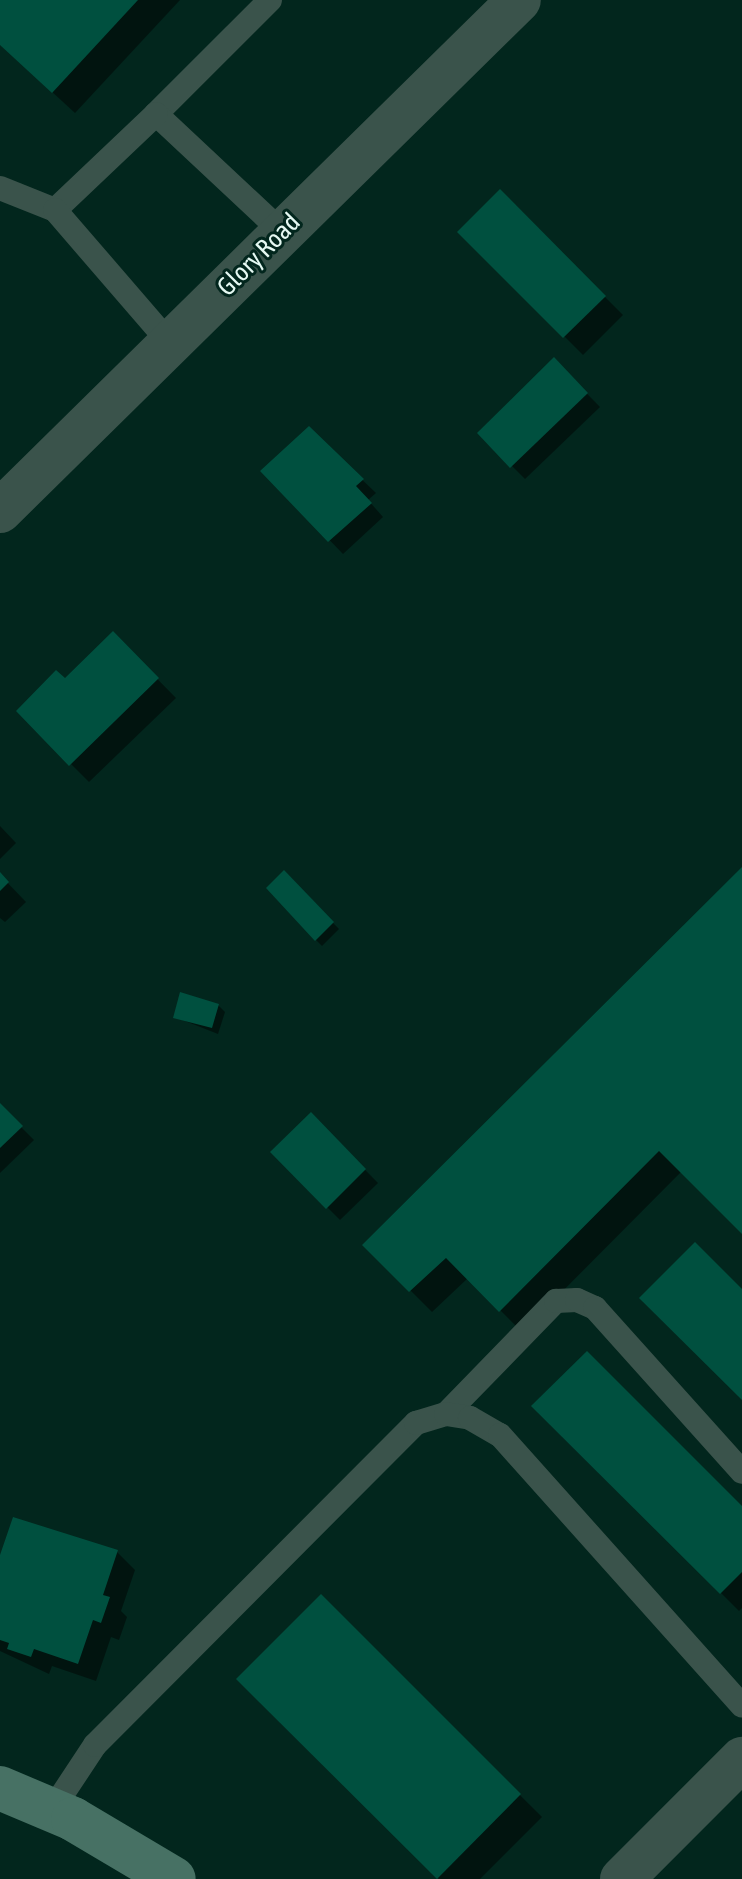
<!DOCTYPE html>
<html>
<head>
<meta charset="utf-8">
<style>
	body { margin:0 }
	#map { position:relative; width:742px; height:1879px; overflow:hidden; background:#02261d; font-family:"Asap Condensed",sans-serif }
	div>[style] { position:absolute }
	[style*='--x'] { left:calc(var(--x)*1px); top:calc(var(--y)*1px); width:calc(var(--w)*1px); rotate:calc(var(--a)*1deg) }
	.shadow>* { inset:0; background:#0007 }
	.building>* { inset:0; background:#00503f }
	.lane>* { height:24px; margin:-12px; padding:0 12px; transform-origin:12px; border-radius:12px; background:#3a534b }
	.street>* { height:44px; margin:-22px; padding:0 22px; transform-origin:22px; border-radius:22px; background:#3a534b }
	.secondary>* { height:44px; margin:-22px; padding:0 22px; transform-origin:22px; border-radius:22px; background:#477164 }
	span { translate:-50% -50%; white-space:nowrap; text-align:center; line-height:1.15; -webkit-text-stroke:6px #02261d; paint-order:stroke }
	.street-label { font-size:26px; color:#e5f8f2 }
</style>
</head>
<body>
<div id="map">
	<div class="shadow">
		<i style="clip-path:polygon(0 0,180px 0,75px 113px,0 44px)"></i>
		<i style="clip-path:polygon(500px 192px,623px 315px,583px 355px,460px 232px)"></i>
		<i style="clip-path:polygon(554px 360px,600px 407px,525px 479px,479px 433px)"></i>
		<i style="clip-path:polygon(309px 429px,376px 493px,368px 500px,383px 517px,343px 554px,263px 471px)"></i>
		<i style="clip-path:polygon(113px 634px,176px 698px,89px 782px,18px 711px,65px 680px)"></i>
		<i style="clip-path:polygon(0 826px,16px 843px,0 859px)"></i>
		<i style="clip-path:polygon(742px 870px,742px 1231px,682px 1171px,522px 1332px,468px 1278px,432px 1312px,365px 1245px)"></i>
		<i style="clip-path:polygon(284px 873px,339px 929px,322px 946px,316px 940px)"></i>
		<i style="clip-path:polygon(0 875px,26px 902px,5px 922px,0 918px)"></i>
		<i style="clip-path:polygon(218px 1005px,225px 1012px,218px 1034px,175px 1017px)"></i>
		<i style="clip-path:polygon(0 1106px,34px 1140px,0 1173px)"></i>
		<i style="clip-path:polygon(311px 1115px,378px 1183px,340px 1220px,272px 1152px)"></i>
		<i style="clip-path:polygon(534px 1406px,742px 1509px,742px 1608px,739px 1611px)"></i>
		<i style="clip-path:polygon(117px 1552px,135px 1570px,121px 1611px,127px 1617px,119px 1640px,111px 1637px,96px 1681px,52px 1666px,49px 1674px,0 1651px,0 1562px)"></i>
		<i style="clip-path:polygon(321px 1597px,542px 1817px,480px 1879px,439px 1879px,239px 1679px)"></i>
	</div>
	<div class="building">
		<i style="clip-path:polygon(0 0,138px 0,52px 93px,0 45px)"></i>
		<i style="clip-path:polygon(500px 189px,606px 296px,563px 338px,457px 232px)"></i>
		<i style="clip-path:polygon(554px 357px,588px 393px,510px 468px,477px 433px)"></i>
		<i style="clip-path:polygon(309px 426px,364px 479px,356px 486px,372px 503px,328px 542px,260px 471px)"></i>
		<i style="clip-path:polygon(113px 631px,159px 678px,69px 766px,16px 711px,56px 670px,65px 678px)"></i>
		<i style="clip-path:polygon(742px 867px,742px 1234px,659px 1151px,499px 1312px,446px 1258px,409px 1292px,362px 1245px)"></i>
		<i style="clip-path:polygon(284px 870px,334px 922px,315px 941px,266px 888px)"></i>
		<i style="clip-path:polygon(0 872px,9px 882px,0 891px)"></i>
		<i style="clip-path:polygon(180px 992px,219px 1004px,212px 1028px,173px 1018px)"></i>
		<i style="clip-path:polygon(0 1103px,23px 1126px,0 1148px)"></i>
		<i style="clip-path:polygon(311px 1112px,366px 1169px,326px 1209px,270px 1152px)"></i>
		<i style="clip-path:polygon(695px 1242px,742px 1289px,742px 1400px,639px 1298px)"></i>
		<i style="clip-path:polygon(587px 1351px,742px 1506px,742px 1572px,720px 1594px,531px 1406px)"></i>
		<i style="clip-path:polygon(13px 1517px,118px 1550px,103px 1595px,110px 1597px,101px 1623px,93px 1620px,78px 1664px,34px 1649px,31px 1657px,7px 1649px,9px 1643px,0 1640px,0 1555px)"></i>
		<i style="clip-path:polygon(321px 1594px,521px 1794px,437px 1879px,236px 1679px)"></i>
	</div>
	<div class="lane">
		<i style="--x:270;--y:0;--w:161;--a:135"></i>
		<i style="--x:156;--y:114;--w:173;--a:43.1"></i>
		<i style="--x:0;--y:188;--w:59;--a:21.8"></i>
		<i style="--x:55;--y:210;--w:139;--a:-43.5"></i>
		<i style="--x:55;--y:210;--w:176;--a:49.2"></i>
		<i style="--x:446;--y:1414;--w:158;--a:-45.8"></i>
		<i style="--x:556;--y:1301;--w:21;--a:-3"></i>
		<i style="--x:577;--y:1300;--w:20;--a:24"></i>
		<i style="--x:595;--y:1308;--w:220;--a:48.1"></i>
		<i style="--x:52;--y:1810;--w:78;--a:-56.5"></i>
		<i style="--x:95;--y:1745;--w:455;--a:-45.1"></i>
		<i style="--x:416;--y:1423;--w:31;--a:-17"></i>
		<i style="--x:446;--y:1414;--w:24;--a:9"></i>
		<i style="--x:470;--y:1418;--w:34;--a:30"></i>
		<i style="--x:500;--y:1435;--w:363;--a:48.2"></i>
	</div>
	<div class="street">
		<i style="--x:0;--y:511;--w:728;--a:-44.55"></i>
		<i style="--x:622;--y:1879;--w:170;--a:-45"></i>
	</div>
	<div class="secondary">
		<i style="--x:0;--y:1788;--w:79;--a:23"></i>
		<i style="--x:73;--y:1819;--w:117;--a:30.7"></i>
	</div>
	<div class="street-label">
		<span style="left:259px;top:255px;rotate:-45deg">Glory Road</span>
	</div>
</div>
</body>
</html>
